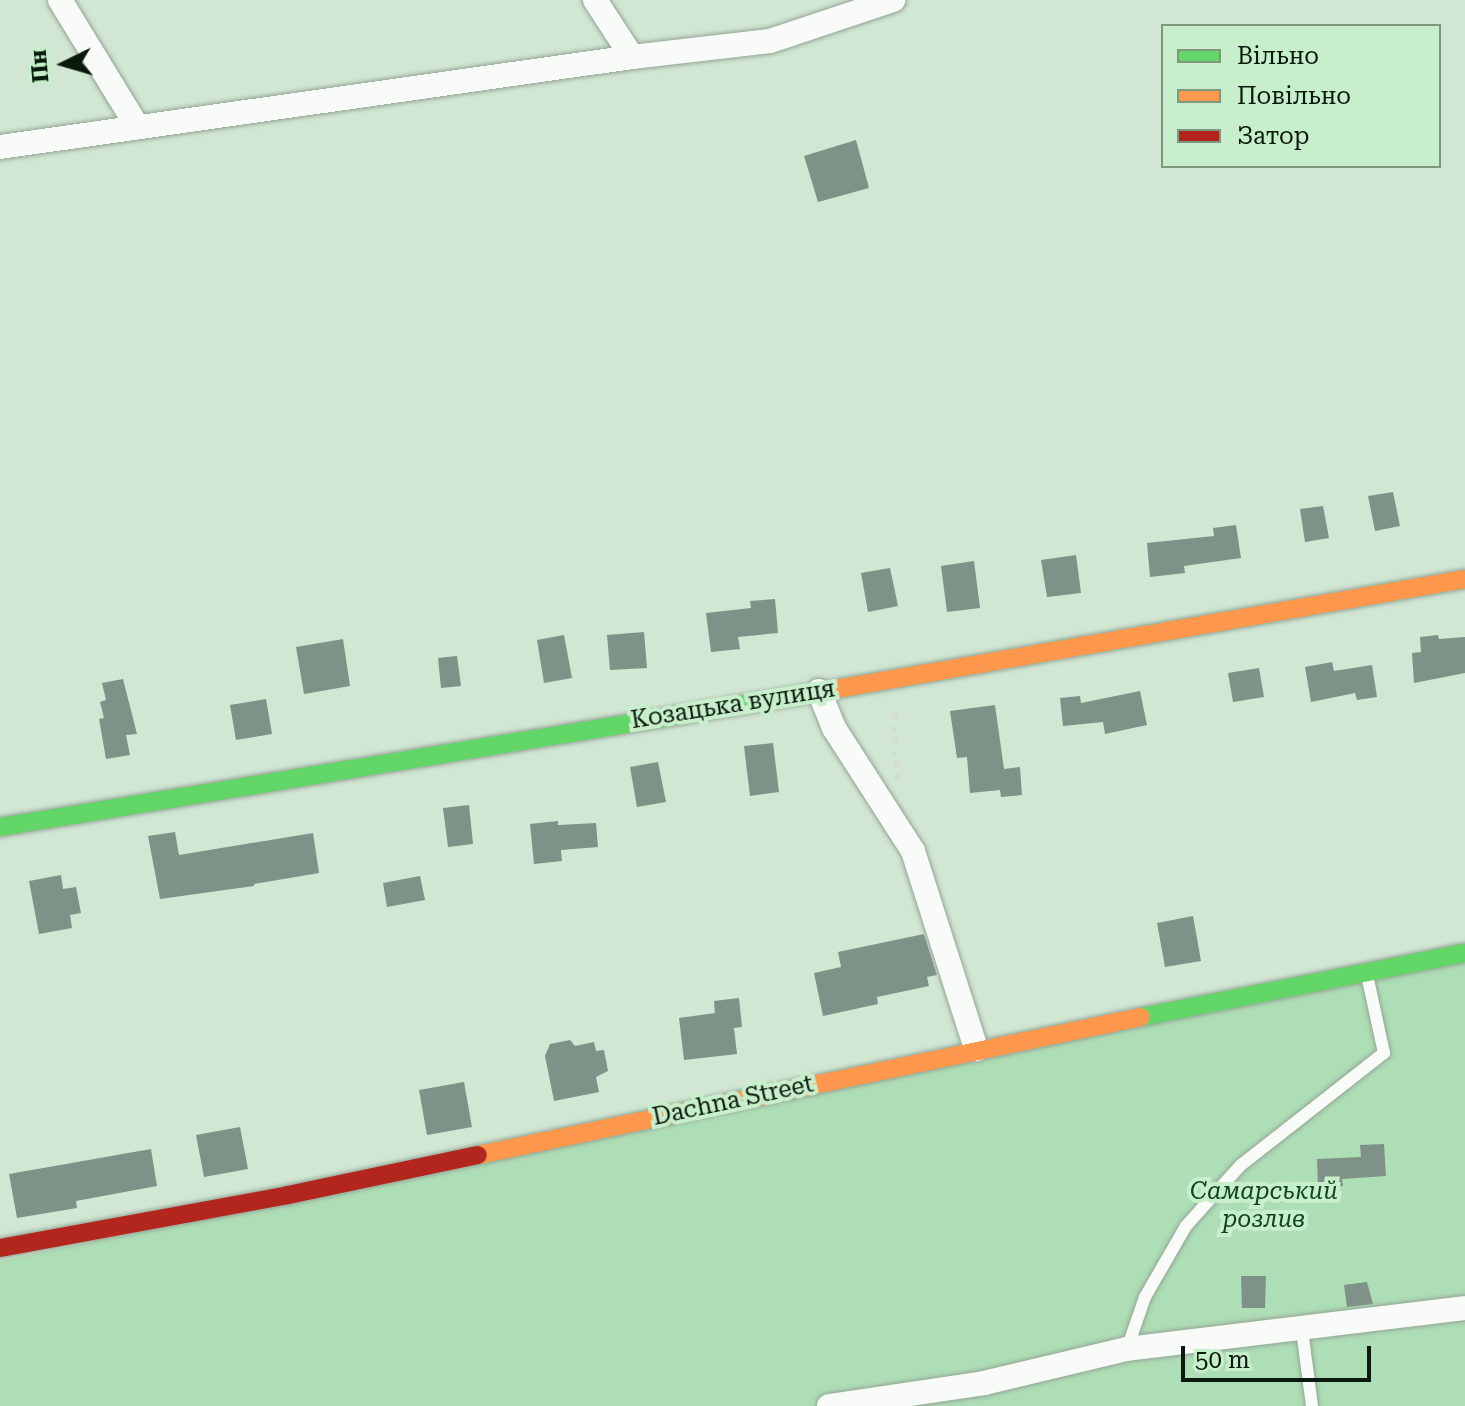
<!DOCTYPE html>
<html>
<head>
<meta charset="utf-8">
<style>
	body { margin:0 }
	#map { position:relative; width:1465px; height:1406px; overflow:hidden; background:#d1e6d3; font-family:"Roboto Serif",serif }
	div>[style] { position:absolute }
	[style*='--x'] { left:calc(var(--x)*1px); top:calc(var(--y)*1px); width:calc(var(--w)*1px); rotate:calc(var(--a)*1deg) }
	.green>* { inset:0; background:#aedeb5 }
	.building>* { inset:0; background:#7e9287 }
	.path>* { height:5px; margin-top:-2.5px; transform-origin:0; background:repeating-linear-gradient(90deg,#d4dcd6 0 6px,transparent 0 12px) }
	.roads { filter:drop-shadow(0 0 2px #94a596) drop-shadow(0 0 2px #94a596) }
	.lane>* { height:12px; margin:-6px; padding:0 6px; transform-origin:6px; border-radius:6px; background:#f8fbf8 }
	.street>* { height:24px; margin:-12px; padding:0 12px; transform-origin:12px; border-radius:12px; background:#f8fbf8 }
	.fast>* { height:18px; margin:-9px; padding:0 9px; transform-origin:9px; border-radius:9px; background:#63d668 }
	.slow>* { height:18px; margin:-9px; padding:0 9px; transform-origin:9px; border-radius:9px; background:#ff974d }
	.jam>* { height:18px; margin:-9px; padding:0 9px; transform-origin:9px; border-radius:9px; background:#b3261e }
	span { translate:-50% -50%; white-space:nowrap; text-align:center; line-height:1.15; -webkit-text-stroke:8px #c8efcc; paint-order:stroke }
	.street-label { font-size:24px; color:#0a190d }
	.park-label { font-size:24px; color:#10461e; font-style:italic }
	.legend { position:absolute; left:1161px; top:24px; width:280px; height:144px; box-sizing:border-box; background:#c8efcc; border:2px solid #7c9980; margin:0; padding:10px 14px; list-style:none; font-size:24px; color:#0a190d }
	.legend li { display:flex; align-items:center; gap:16px; height:40px }
	.legend b { width:40px; border:2px solid #7c9980 }
	.north { position:absolute; left:24px; top:24px; width:80px; height:80px; -webkit-text-stroke:6px #c8efcc; paint-order:stroke; rotate:265deg; font-size:22px; font-weight:700; line-height:32px; text-align:center; color:#0a190d }
	.north::after { content:''; display:block; margin:auto; width:28px; height:36px; background:#0a190d; clip-path:polygon(50% 0,100% 100%,50% 72%,0 100%) }
	.scale { position:absolute; left:1181px; top:1346px; width:190px; height:36px; box-sizing:border-box; border:4px solid #0a190d; border-top:0; padding-left:10px; font-size:24px; line-height:28px; white-space:nowrap; color:#0a190d; -webkit-text-stroke:6px #c8efcc; paint-order:stroke }
</style>
</head>
<body>
<div id="map">
	<div class="green">
		<i style="clip-path:polygon(1465px 958px,1465px 1406px,0 1406px,0 1261px)"></i>
	</div>
	<div class="building">
		<i style="clip-path:polygon(856px 140px,869px 188px,818px 202px,804px 156px)"></i>
		<i style="clip-path:polygon(1393px 492px,1400px 526px,1375px 531px,1368px 496px)"></i>
		<i style="clip-path:polygon(1323px 506px,1329px 538px,1305px 542px,1300px 509px)"></i>
		<i style="clip-path:polygon(1236px 525px,1241px 558px,1184px 566px,1185px 573px,1150px 577px,1147px 543px,1214px 536px,1213px 528px)"></i>
		<i style="clip-path:polygon(1076px 555px,1081px 593px,1047px 597px,1041px 560px)"></i>
		<i style="clip-path:polygon(974px 561px,980px 608px,947px 612px,941px 566px)"></i>
		<i style="clip-path:polygon(890px 568px,898px 606px,868px 612px,861px 573px)"></i>
		<i style="clip-path:polygon(775px 599px,778px 633px,738px 637px,740px 649px,711px 652px,706px 613px,751px 608px,750px 601px)"></i>
		<i style="clip-path:polygon(644px 632px,647px 668px,610px 670px,607px 635px)"></i>
		<i style="clip-path:polygon(564px 635px,572px 678px,544px 683px,537px 640px)"></i>
		<i style="clip-path:polygon(1438px 635px,1439px 639px,1465px 637px,1465px 673px,1414px 683px,1412px 653px,1421px 652px,1420px 637px)"></i>
		<i style="clip-path:polygon(343px 639px,350px 686px,304px 694px,296px 647px)"></i>
		<i style="clip-path:polygon(457px 656px,461px 686px,441px 688px,438px 658px)"></i>
		<i style="clip-path:polygon(1332px 662px,1334px 671px,1372px 665px,1377px 697px,1357px 700px,1355px 693px,1311px 702px,1305px 667px)"></i>
		<i style="clip-path:polygon(1259px 668px,1264px 697px,1233px 702px,1228px 673px)"></i>
		<i style="clip-path:polygon(123px 679px,137px 734px,126px 735px,130px 755px,106px 759px,99px 719px,104px 718px,100px 702px,106px 700px,102px 683px)"></i>
		<i style="clip-path:polygon(1140px 691px,1147px 725px,1105px 734px,1103px 722px,1063px 726px,1060px 698px,1080px 696px,1081px 703px)"></i>
		<i style="clip-path:polygon(266px 699px,272px 734px,236px 740px,230px 705px)"></i>
		<i style="clip-path:polygon(995px 705px,1004px 769px,1020px 767px,1022px 795px,1001px 797px,1000px 790px,970px 793px,967px 757px,957px 758px,950px 711px)"></i>
		<i style="clip-path:polygon(773px 743px,779px 792px,750px 796px,744px 746px)"></i>
		<i style="clip-path:polygon(658px 762px,666px 802px,637px 807px,630px 767px)"></i>
		<i style="clip-path:polygon(469px 805px,473px 844px,448px 847px,443px 808px)"></i>
		<i style="clip-path:polygon(558px 821px,558px 825px,596px 823px,598px 847px,561px 850px,562px 861px,534px 864px,530px 824px)"></i>
		<i style="clip-path:polygon(175px 832px,179px 855px,313px 833px,319px 873px,254px 884px,254px 886px,160px 899px,148px 836px)"></i>
		<i style="clip-path:polygon(61px 875px,63px 889px,76px 887px,81px 913px,70px 915px,72px 928px,39px 934px,29px 881px)"></i>
		<i style="clip-path:polygon(420px 876px,425px 900px,387px 907px,383px 883px)"></i>
		<i style="clip-path:polygon(1193px 916px,1201px 961px,1165px 967px,1157px 923px)"></i>
		<i style="clip-path:polygon(924px 934px,937px 975px,927px 977px,929px 986px,877px 997px,878px 1004px,823px 1016px,814px 973px,841px 967px,838px 952px)"></i>
		<i style="clip-path:polygon(739px 998px,742px 1027px,734px 1028px,737px 1054px,684px 1060px,679px 1018px,715px 1013px,714px 1001px)"></i>
		<i style="clip-path:polygon(570px 1040px,575px 1046px,594px 1042px,596px 1051px,604px 1050px,608px 1071px,596px 1077px,599px 1092px,554px 1101px,545px 1056px,550px 1044px)"></i>
		<i style="clip-path:polygon(464px 1082px,472px 1127px,427px 1135px,419px 1090px)"></i>
		<i style="clip-path:polygon(240px 1127px,248px 1169px,204px 1177px,196px 1135px)"></i>
		<i style="clip-path:polygon(1384px 1144px,1386px 1176px,1342px 1179px,1343px 1186px,1318px 1187px,1317px 1159px,1361px 1157px,1360px 1145px)"></i>
		<i style="clip-path:polygon(151px 1149px,157px 1186px,76px 1201px,77px 1208px,17px 1218px,9px 1174px)"></i>
		<i style="clip-path:polygon(1241px 1276px,1266px 1276px,1265px 1308px,1242px 1308px)"></i>
		<i style="clip-path:polygon(1367px 1282px,1373px 1304px,1347px 1307px,1344px 1285px)"></i>
	</div>
	<div class="path">
		<i style="--x:897;--y:779;--w:63;--a:-92.7"></i>
		<i style="--x:894;--y:716;--w:11;--a:-68"></i>
	</div>
	<div class="roads">
		<div class="lane">
			<i style="--x:1302;--y:1330;--w:77;--a:82.5"></i>
			<i style="--x:1127;--y:1349;--w:55;--a:-70.9"></i>
			<i style="--x:1145;--y:1297;--w:82;--a:-60"></i>
			<i style="--x:1186;--y:1226;--w:82;--a:-48"></i>
			<i style="--x:1241;--y:1165;--w:182;--a:-38.1"></i>
			<i style="--x:1384;--y:1053;--w:80;--a:-102.3"></i>
		</div>
		<div class="street">
			<i style="--x:60;--y:0;--w:148;--a:58.6"></i>
			<i style="--x:595;--y:0;--w:68;--a:57"></i>
			<i style="--x:632;--y:57;--w:139;--a:-6.6"></i>
			<i style="--x:770;--y:41;--w:130;--a:-18.4"></i>
			<i style="--x:0;--y:147;--w:638;--a:-8.1"></i>
			<i style="--x:819;--y:691;--w:40;--a:68"></i>
			<i style="--x:834;--y:728;--w:146;--a:57.3"></i>
			<i style="--x:913;--y:851;--w:208;--a:72.3"></i>
			<i style="--x:829;--y:1406;--w:157;--a:-8.4"></i>
			<i style="--x:984;--y:1383;--w:147;--a:-13.4"></i>
			<i style="--x:1127;--y:1349;--w:340;--a:-6.9"></i>
		</div>
		<div class="fast">
			<i style="--x:0;--y:827;--w:813;--a:-9.35"></i>
			<i style="--x:1141;--y:1017;--w:330;--a:-11.2"></i>
		</div>
		<div class="slow">
			<i style="--x:802;--y:695;--w:673;--a:-9.92"></i>
			<i style="--x:478;--y:1155;--w:677;--a:-11.76"></i>
		</div>
		<div class="jam">
			<i style="--x:0;--y:1248;--w:293;--a:-10.4"></i>
			<i style="--x:288;--y:1195;--w:194;--a:-11.9"></i>
		</div>
	</div>
	<div class="street-label">
		<span style="left:733px;top:705px;rotate:-9deg">Козацька вулиця</span>
		<span style="left:733px;top:1101px;rotate:-12deg">Dachna Street</span>
	</div>
	<div class="park-label">
		<span style="left:1264px;top:1206px">Самарський<br>розлив</span>
	</div>
	<ul class="legend">
	<li><b style="height:10px;background:#63d668"></b>Вільно</li>
	<li><b style="height:10px;background:#ff974d"></b>Повільно</li>
	<li><b style="height:10px;background:#b3261e"></b>Затор</li>
	</ul>
	<div class="north">Пн</div>
	<div class="scale">50 m</div>
</div>
</body>
</html>
